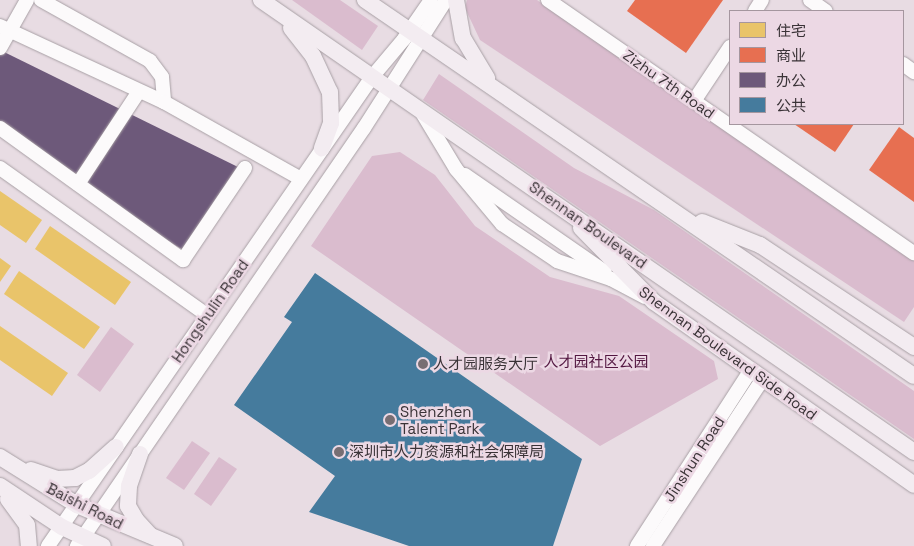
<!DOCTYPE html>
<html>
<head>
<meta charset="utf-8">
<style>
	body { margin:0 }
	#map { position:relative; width:914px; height:546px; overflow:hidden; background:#e8dce3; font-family:"Space Grotesk","Noto Sans SC",sans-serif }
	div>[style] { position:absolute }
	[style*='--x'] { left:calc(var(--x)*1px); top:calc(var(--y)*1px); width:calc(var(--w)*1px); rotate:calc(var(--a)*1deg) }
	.green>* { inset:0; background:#dabcce }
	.homes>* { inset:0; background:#e9c46a }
	.shops>* { inset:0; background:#e76f51 }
	.offices>* { inset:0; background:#6d597a }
	.public>* { inset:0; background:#457b9d }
	.roads { filter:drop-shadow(0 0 1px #a8a0a5) drop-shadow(0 0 1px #a8a0a5) }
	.minor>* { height:14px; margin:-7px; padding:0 7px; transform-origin:7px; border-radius:7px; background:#fcfafb }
	.major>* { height:16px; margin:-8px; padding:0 8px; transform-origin:8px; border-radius:8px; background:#f3ecf1 }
	.dots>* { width:14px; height:14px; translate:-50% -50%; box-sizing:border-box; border:2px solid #ecd8e4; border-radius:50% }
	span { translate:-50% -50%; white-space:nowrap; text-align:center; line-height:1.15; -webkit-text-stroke:5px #ecd8e4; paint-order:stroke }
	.street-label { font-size:15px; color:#3a3337 }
	.park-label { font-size:15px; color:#531741 }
	.poi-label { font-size:15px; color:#3a3337 }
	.left { translate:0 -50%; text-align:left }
	.legend { position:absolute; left:729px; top:10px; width:175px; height:115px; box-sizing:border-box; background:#ecd8e4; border:1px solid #a5969f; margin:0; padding:6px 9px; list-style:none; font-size:15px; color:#3a3337 }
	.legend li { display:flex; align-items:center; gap:10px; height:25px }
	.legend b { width:25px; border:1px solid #a5969f }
</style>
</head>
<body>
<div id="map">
	<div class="green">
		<i style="clip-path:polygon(292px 0,340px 0,378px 26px,362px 50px)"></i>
		<i style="clip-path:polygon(467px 0,537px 0,914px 261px,914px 307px,904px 322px,480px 40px,465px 8px)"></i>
		<i style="clip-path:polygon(439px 74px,574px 168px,654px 210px,914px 391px,914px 439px,423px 100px)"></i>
		<i style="clip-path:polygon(400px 152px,435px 175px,475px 226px,550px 277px,619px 296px,714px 361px,718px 379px,600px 446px,311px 246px,372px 156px)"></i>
		<i style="clip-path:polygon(111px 327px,134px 344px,100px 392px,77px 375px)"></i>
		<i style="clip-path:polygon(192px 441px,210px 453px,184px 490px,166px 478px)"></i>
		<i style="clip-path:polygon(219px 457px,237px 469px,211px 506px,194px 494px)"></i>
	</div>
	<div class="homes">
		<i style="clip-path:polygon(0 191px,42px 220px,26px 243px,0 225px)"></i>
		<i style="clip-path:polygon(50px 226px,131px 282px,115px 305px,35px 249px)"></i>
		<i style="clip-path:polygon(0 258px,11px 266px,0 282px)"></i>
		<i style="clip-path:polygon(19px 271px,100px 327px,84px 349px,4px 294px)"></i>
		<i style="clip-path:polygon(0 326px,68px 373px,52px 396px,0 360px)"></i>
	</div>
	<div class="shops">
		<i style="clip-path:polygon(635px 0,723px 0,686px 53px,627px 11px)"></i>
		<i style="clip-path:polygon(794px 124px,854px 124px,835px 152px)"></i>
		<i style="clip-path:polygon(899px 127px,914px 138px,914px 202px,869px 170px)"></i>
	</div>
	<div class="offices">
		<i style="clip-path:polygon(0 50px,238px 167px,183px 250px,97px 198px,0 129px)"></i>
	</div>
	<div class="public">
		<i style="clip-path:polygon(315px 273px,582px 459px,553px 546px,409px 546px,309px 512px,335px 476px,234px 405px,292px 322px,284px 317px)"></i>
	</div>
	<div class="roads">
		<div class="minor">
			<i style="--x:41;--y:0;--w:125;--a:29.2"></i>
			<i style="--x:150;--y:61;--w:20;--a:53"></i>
			<i style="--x:162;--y:77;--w:25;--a:85"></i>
			<i style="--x:548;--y:0;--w:445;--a:34.7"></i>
			<i style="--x:810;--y:0;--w:19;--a:35"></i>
			<i style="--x:755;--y:11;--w:13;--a:-58"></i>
			<i style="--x:0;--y:26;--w:181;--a:24.9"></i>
			<i style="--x:164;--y:102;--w:157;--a:29.3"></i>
			<i style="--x:0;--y:48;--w:55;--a:-60.6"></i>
			<i style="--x:903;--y:64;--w:14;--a:36"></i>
			<i style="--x:694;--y:101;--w:65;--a:-56.3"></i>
			<i style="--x:421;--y:111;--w:68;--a:58.9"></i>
			<i style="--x:456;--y:169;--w:72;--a:50.1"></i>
			<i style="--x:502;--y:224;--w:66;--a:33.9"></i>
			<i style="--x:557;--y:261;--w:57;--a:18.4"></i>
			<i style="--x:611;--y:279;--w:38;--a:28"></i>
			<i style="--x:0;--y:128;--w:226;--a:35.8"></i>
			<i style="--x:183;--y:260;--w:111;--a:-56"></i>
			<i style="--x:0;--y:168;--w:254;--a:35.4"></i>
			<i style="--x:465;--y:175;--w:170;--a:34.7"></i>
			<i style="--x:78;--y:184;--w:111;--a:-56.7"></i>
			<i style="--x:48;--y:546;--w:570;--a:-55.36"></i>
			<i style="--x:372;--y:77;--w:50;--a:-49.9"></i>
			<i style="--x:404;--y:39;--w:47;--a:-55.3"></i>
			<i style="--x:77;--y:546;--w:507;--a:-55.53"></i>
			<i style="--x:364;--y:128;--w:152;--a:-57.4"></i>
			<i style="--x:637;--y:546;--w:208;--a:-57.1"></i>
			<i style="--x:653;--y:546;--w:199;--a:-56.7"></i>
		</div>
		<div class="major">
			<i style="--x:261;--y:0;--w:794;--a:34.69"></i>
			<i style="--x:365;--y:0;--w:665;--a:34.41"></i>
			<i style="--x:456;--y:0;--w:39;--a:80"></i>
			<i style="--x:463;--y:38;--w:47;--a:59"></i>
			<i style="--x:291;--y:28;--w:36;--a:52"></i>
			<i style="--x:313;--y:56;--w:40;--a:65"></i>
			<i style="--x:330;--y:92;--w:31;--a:88"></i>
			<i style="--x:331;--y:123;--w:27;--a:110"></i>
			<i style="--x:702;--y:222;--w:62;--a:21.6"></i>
			<i style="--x:760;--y:245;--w:185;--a:33.5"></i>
			<i style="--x:581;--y:228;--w:104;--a:45.4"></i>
			<i style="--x:654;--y:302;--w:318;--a:35.1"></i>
			<i style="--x:140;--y:454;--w:34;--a:109"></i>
			<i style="--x:129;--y:486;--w:20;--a:93"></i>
			<i style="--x:128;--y:506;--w:16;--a:60"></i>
			<i style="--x:136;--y:520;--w:21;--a:47"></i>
			<i style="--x:0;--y:457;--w:91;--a:31.9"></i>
			<i style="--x:77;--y:505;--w:106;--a:22.7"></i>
			<i style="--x:31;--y:470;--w:28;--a:19"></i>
			<i style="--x:57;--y:479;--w:18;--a:-3"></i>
			<i style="--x:75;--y:478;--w:16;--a:-27"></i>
			<i style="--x:89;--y:471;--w:36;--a:-42"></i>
			<i style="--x:0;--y:486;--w:74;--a:33.5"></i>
			<i style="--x:62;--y:527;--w:45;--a:24.9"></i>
			<i style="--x:8;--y:499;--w:32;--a:54"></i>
			<i style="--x:27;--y:525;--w:21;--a:85"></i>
		</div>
	</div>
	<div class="dots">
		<i style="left:423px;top:364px;background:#776e73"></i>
		<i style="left:390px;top:420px;background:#776e73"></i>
		<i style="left:339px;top:452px;background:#776e73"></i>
	</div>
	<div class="street-label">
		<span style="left:669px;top:84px;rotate:35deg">Zizhu 7th Road</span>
		<span style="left:588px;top:225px;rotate:35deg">Shennan Boulevard</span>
		<span style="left:210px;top:311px;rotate:-55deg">Hongshulin Road</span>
		<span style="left:728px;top:353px;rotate:36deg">Shennan Boulevard Side Road</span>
		<span style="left:694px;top:459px;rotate:-57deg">Jinshun Road</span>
		<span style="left:85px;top:506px;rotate:27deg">Baishi Road</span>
	</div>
	<div class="park-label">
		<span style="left:596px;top:362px">人才园社区公园</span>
	</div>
	<div class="poi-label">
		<span class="left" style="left:433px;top:364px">人才园服务大厅</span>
		<span class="left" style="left:400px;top:420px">Shenzhen<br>Talent Park</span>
		<span class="left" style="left:349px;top:452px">深圳市人力资源和社会保障局</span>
	</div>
	<ul class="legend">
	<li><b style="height:14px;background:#e9c46a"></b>住宅</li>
	<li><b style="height:14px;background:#e76f51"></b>商业</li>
	<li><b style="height:14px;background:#6d597a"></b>办公</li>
	<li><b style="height:14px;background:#457b9d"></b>公共</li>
	</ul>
</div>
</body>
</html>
